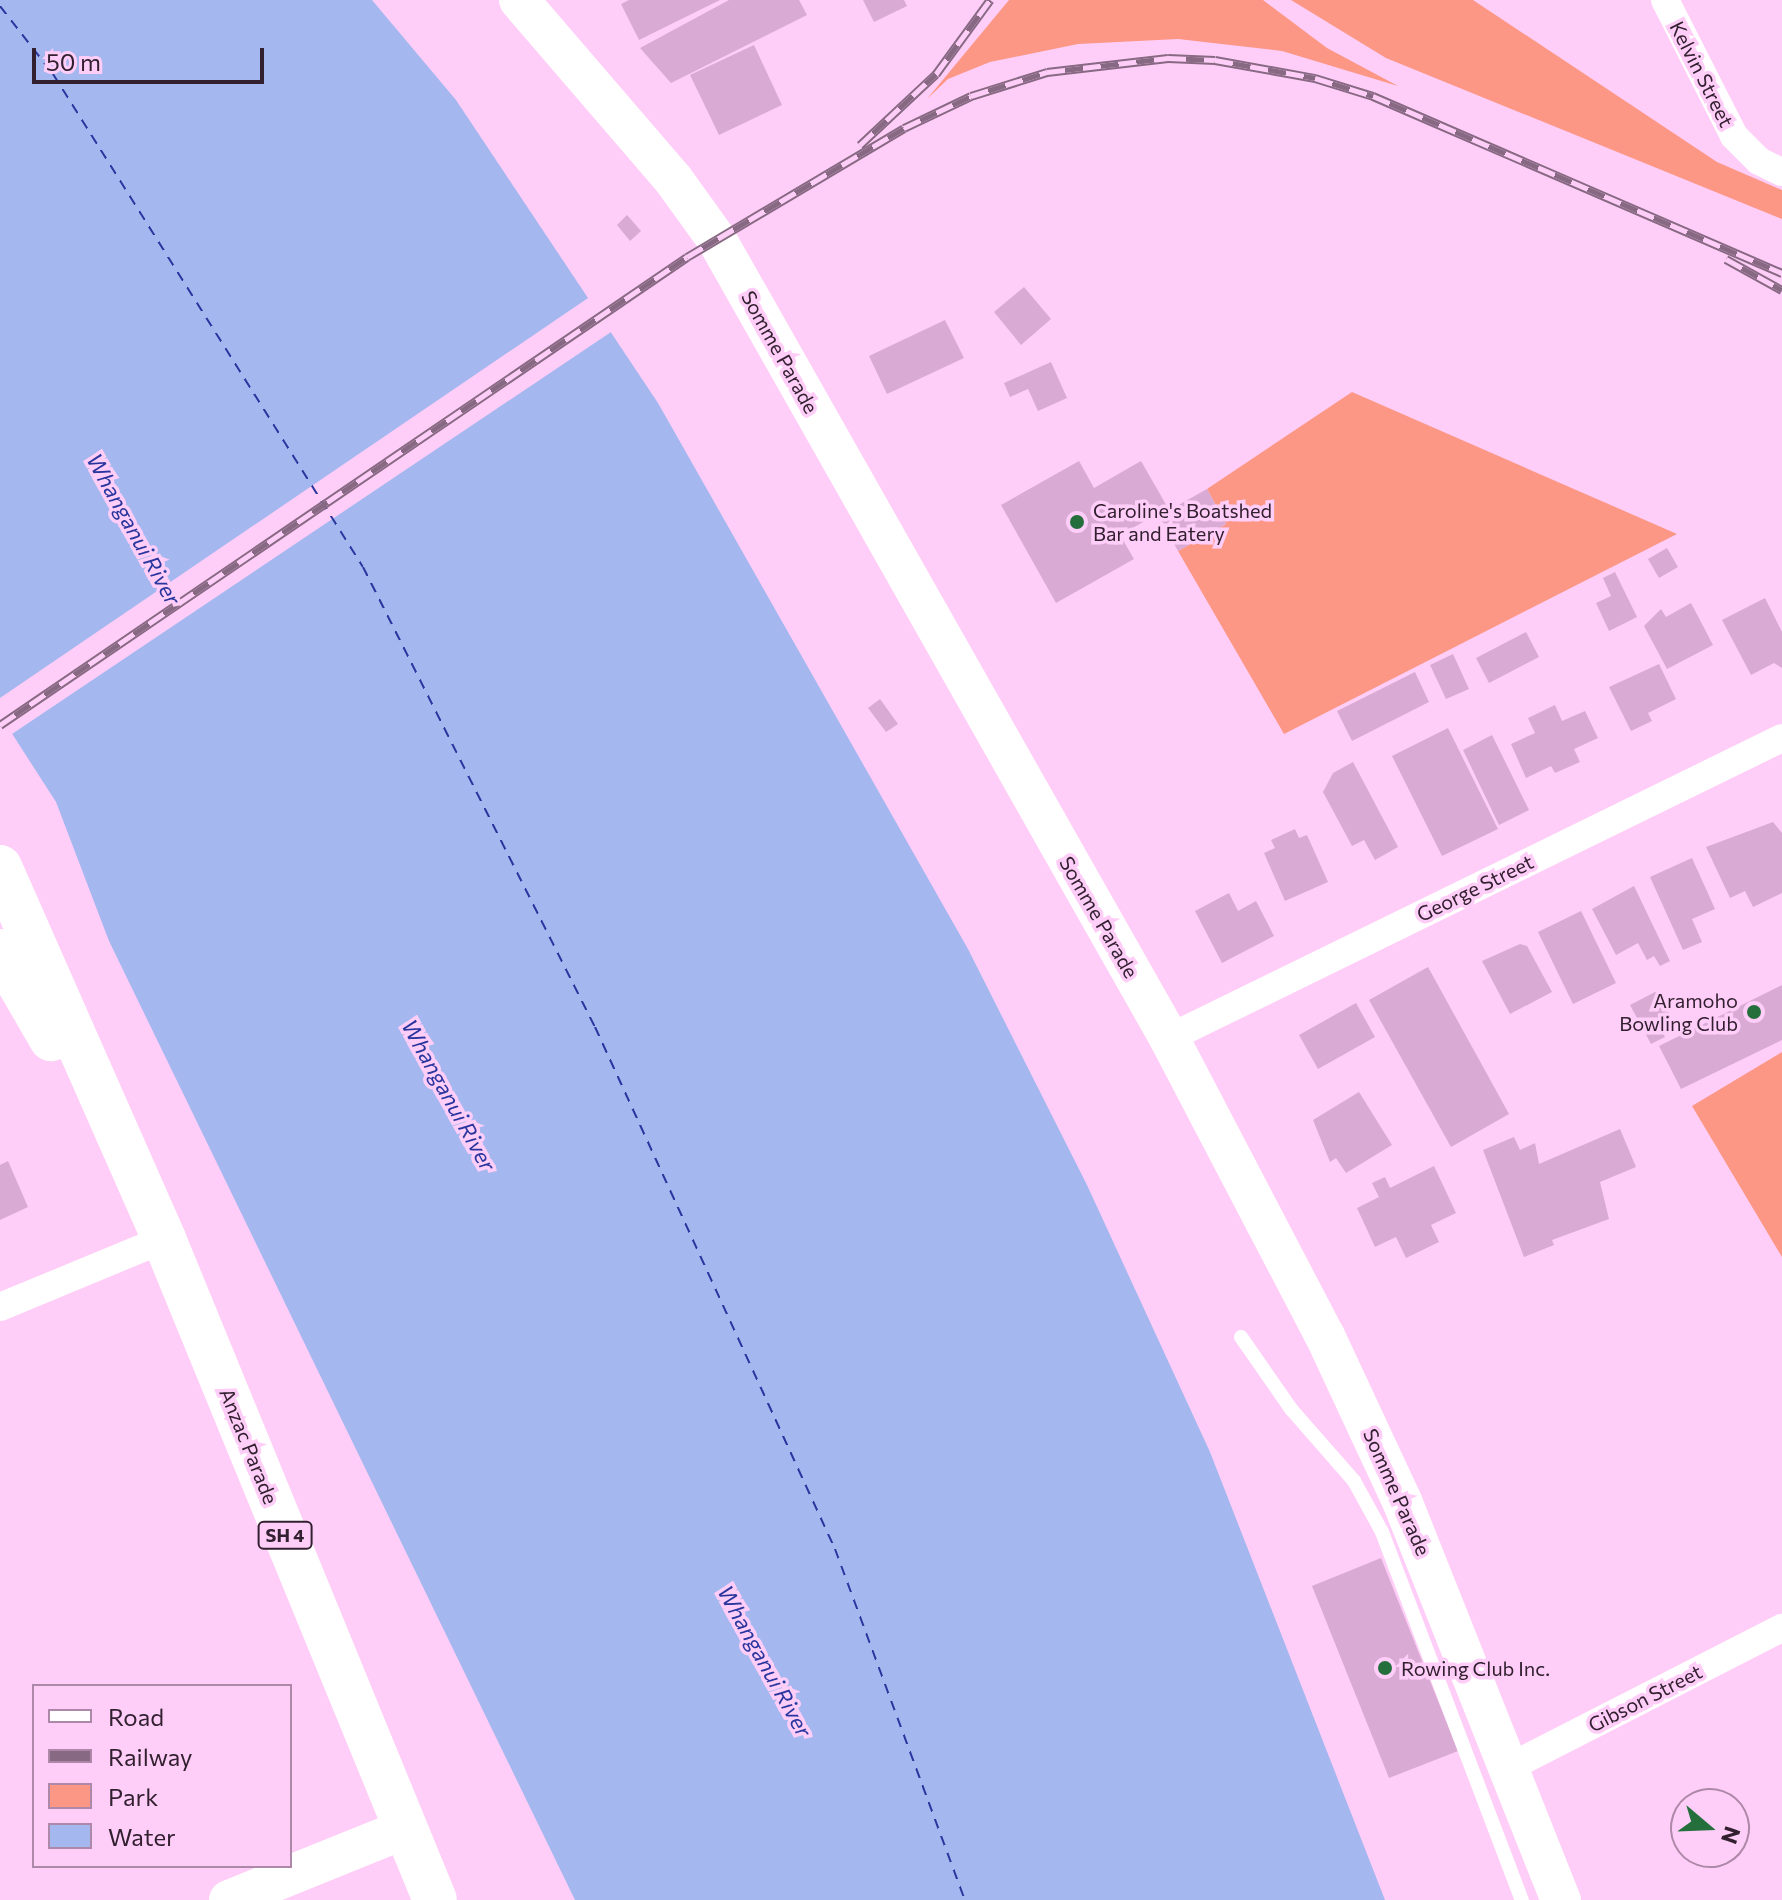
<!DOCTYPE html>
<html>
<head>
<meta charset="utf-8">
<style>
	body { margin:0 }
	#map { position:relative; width:1782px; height:1900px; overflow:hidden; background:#ffcef8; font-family:Commissioner,sans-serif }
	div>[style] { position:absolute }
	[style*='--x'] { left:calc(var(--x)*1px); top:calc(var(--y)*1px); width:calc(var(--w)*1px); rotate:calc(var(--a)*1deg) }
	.green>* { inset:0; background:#fc9785 }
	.water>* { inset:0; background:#a5b7ef }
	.pier>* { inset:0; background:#ffcef8 }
	.ferry>* { height:2px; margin-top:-1px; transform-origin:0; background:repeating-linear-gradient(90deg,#29369e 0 10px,transparent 0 18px) }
	.building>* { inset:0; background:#d9aad3 }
	.lane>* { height:14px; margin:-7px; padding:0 7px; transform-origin:7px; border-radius:7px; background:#fff }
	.street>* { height:28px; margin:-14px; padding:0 14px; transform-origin:14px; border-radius:14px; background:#fff }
	.secondary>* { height:40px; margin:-20px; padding:0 20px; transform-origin:20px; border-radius:20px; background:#fff }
	.primary>* { height:44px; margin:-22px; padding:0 22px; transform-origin:22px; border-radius:22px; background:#fff }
	.rail>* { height:9px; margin-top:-4.5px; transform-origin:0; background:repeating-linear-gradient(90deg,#ffcef8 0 18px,#886984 0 36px); box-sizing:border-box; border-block:2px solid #886984 }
	.dots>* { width:22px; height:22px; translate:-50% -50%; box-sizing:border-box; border:4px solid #ffcef8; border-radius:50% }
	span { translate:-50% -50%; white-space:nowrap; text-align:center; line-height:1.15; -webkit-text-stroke:7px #ffcef8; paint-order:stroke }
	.shield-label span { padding:2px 6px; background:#ffcef8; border:2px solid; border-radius:6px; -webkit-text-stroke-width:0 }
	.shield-label { font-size:18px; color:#322030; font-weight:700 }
	.street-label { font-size:20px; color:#322030 }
	.poi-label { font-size:20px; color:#322030 }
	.left { translate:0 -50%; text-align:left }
	.right { translate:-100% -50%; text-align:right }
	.water-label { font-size:22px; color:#29369e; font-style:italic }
	.legend { position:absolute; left:32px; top:1684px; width:260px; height:184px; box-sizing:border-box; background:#ffcef8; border:2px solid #ad88a8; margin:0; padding:10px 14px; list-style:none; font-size:24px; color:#322030 }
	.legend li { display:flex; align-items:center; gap:16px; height:40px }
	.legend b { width:40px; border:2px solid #ad88a8 }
	.north { position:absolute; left:1670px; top:1788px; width:80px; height:80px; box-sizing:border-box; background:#ffcef8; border:2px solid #ad88a8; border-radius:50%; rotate:109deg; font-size:22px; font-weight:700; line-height:32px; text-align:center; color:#322030 }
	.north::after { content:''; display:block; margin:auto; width:28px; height:36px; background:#246f3c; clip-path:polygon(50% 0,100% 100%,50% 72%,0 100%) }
	.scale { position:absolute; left:32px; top:48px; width:232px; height:36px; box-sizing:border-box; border:4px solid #322030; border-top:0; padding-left:10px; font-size:24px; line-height:28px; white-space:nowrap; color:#322030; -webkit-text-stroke:6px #ffcef8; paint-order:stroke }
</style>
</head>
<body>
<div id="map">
	<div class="green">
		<i style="clip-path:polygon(1009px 0,1263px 0,1327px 48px,1398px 86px,1282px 51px,1178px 39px,1078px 44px,990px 62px,948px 79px,927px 99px)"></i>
		<i style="clip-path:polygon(1291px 0,1473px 0,1717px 162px,1782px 190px,1782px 219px,1386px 58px)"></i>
		<i style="clip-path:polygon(1352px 392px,1677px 534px,1284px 734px,1178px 551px,1226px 524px,1207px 489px)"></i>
		<i style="clip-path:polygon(1782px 1052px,1782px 1257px,1692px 1106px)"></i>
	</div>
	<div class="water">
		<i style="clip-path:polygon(0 0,372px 0,456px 100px,658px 403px,968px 949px,1087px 1185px,1210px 1452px,1385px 1900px,575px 1900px,109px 941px,56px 802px,0 715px)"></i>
	</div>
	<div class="pier">
		<i style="clip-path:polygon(591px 296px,614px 330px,9px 736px,0 722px,0 698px)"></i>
	</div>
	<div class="ferry">
		<i style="--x:0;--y:6;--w:86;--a:52.1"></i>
		<i style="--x:53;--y:74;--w:582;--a:57.84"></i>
		<i style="--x:363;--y:567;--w:515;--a:63.24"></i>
		<i style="--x:595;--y:1027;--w:575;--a:65.31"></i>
		<i style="--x:835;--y:1549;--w:374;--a:69.7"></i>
	</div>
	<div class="building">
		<i style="clip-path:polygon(629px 0,720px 0,639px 40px,621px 4px)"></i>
		<i style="clip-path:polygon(729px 0,799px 0,807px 15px,671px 83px,640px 48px)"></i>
		<i style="clip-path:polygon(863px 0,904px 0,907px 6px,874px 22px)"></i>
		<i style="clip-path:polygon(754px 45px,782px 105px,719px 135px,690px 75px)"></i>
		<i style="clip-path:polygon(627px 215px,641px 231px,630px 241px,617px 225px)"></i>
		<i style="clip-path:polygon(1024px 287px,1051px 319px,1021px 345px,994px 312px)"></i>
		<i style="clip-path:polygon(945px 320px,964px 358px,887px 394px,869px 356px)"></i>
		<i style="clip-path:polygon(1051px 362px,1067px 398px,1038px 411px,1028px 389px,1010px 397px,1004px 383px)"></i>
		<i style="clip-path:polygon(1079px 461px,1094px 488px,1141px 461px,1168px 508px,1120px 535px,1134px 559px,1056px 603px,1001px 505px)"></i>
		<i style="clip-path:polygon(1207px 489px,1226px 524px,1178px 551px,1159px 516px)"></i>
		<i style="clip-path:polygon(1667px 548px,1678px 567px,1659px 578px,1648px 559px)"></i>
		<i style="clip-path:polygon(1615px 572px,1637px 617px,1609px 631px,1596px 603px,1611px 596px,1603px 578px)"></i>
		<i style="clip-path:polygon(1765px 598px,1782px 632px,1782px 668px,1774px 663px,1751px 675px,1722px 620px)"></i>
		<i style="clip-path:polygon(1691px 603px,1713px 645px,1667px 669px,1644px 626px,1661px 609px,1666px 617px)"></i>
		<i style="clip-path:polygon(1526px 632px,1539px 657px,1489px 683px,1476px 658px)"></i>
		<i style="clip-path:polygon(1453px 654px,1469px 689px,1446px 699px,1430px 665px)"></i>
		<i style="clip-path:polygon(1659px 664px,1676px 699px,1648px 713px,1652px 721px,1631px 731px,1609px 687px)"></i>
		<i style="clip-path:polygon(1415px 672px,1429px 702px,1352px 741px,1337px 711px)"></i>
		<i style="clip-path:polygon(880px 699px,898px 724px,886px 732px,868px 708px)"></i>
		<i style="clip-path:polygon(1555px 705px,1562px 721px,1585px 711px,1598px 738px,1574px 749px,1580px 762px,1555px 773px,1551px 766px,1526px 778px,1511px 744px,1535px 733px,1528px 718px)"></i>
		<i style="clip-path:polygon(1448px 728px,1498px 829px,1442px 856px,1392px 756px)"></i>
		<i style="clip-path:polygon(1492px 735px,1529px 810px,1499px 825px,1463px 750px)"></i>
		<i style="clip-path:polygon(1353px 762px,1398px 847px,1375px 860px,1364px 840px,1352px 846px,1323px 792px,1333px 773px)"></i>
		<i style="clip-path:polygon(1773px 822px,1782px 833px,1782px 893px,1753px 907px,1745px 891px,1730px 898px,1706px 847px)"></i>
		<i style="clip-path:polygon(1295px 829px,1299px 838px,1307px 835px,1328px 882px,1285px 901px,1264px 853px,1275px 848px,1271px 840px)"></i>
		<i style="clip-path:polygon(1692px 858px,1715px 909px,1692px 919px,1702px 942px,1683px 950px,1650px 877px)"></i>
		<i style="clip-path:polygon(1634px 886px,1670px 961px,1660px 966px,1654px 956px,1647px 960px,1638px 943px,1616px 955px,1592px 909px)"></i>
		<i style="clip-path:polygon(1229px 893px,1238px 911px,1256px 901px,1274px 936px,1222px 963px,1195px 911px)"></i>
		<i style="clip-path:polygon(1581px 911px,1616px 983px,1573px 1004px,1538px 932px)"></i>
		<i style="clip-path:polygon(1520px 944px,1527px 946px,1552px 992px,1510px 1014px,1482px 961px)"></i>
		<i style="clip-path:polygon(1428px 967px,1509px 1114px,1451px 1147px,1369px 1000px)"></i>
		<i style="clip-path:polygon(1782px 985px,1782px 1040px,1681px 1089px,1659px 1046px)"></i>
		<i style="clip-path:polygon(1657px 991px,1674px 1022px,1661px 1029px,1665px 1037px,1651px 1044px,1630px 1005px)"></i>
		<i style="clip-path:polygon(1356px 1003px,1375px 1037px,1318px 1069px,1299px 1035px)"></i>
		<i style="clip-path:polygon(1359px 1092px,1392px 1145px,1346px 1173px,1336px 1158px,1330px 1162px,1313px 1120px)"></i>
		<i style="clip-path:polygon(1620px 1129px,1636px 1167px,1600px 1182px,1609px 1219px,1552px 1240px,1554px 1245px,1524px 1257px,1483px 1150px,1514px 1137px,1520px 1150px,1535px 1143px,1539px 1164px)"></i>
		<i style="clip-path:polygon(8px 1161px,28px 1207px,0 1220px,0 1165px)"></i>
		<i style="clip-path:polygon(1434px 1166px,1456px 1213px,1431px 1225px,1439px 1242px,1406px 1258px,1396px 1237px,1375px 1247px,1357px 1208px,1379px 1197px,1372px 1183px,1385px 1177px,1390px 1188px)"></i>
		<i style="clip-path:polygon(1381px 1558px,1458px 1751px,1389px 1778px,1312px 1586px)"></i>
	</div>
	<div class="lane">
		<i style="--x:1241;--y:1337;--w:88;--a:55.2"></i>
		<i style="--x:1291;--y:1409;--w:96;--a:48.8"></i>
		<i style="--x:1354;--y:1481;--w:58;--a:61.2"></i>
		<i style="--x:1382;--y:1532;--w:394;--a:69.2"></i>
	</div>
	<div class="street">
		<i style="--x:1665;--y:0;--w:153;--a:63.1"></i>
		<i style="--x:1734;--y:136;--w:35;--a:45"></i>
		<i style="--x:1759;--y:161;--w:25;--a:26"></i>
		<i style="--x:1169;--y:1038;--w:682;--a:-26.08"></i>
		<i style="--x:0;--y:1307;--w:178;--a:-22.5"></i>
		<i style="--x:1508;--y:1768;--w:308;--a:-27.1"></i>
	</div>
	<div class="secondary">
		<i style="--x:519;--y:0;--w:236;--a:49.3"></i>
		<i style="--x:673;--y:179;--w:75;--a:54.2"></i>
		<i style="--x:717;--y:240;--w:917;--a:60.47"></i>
		<i style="--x:1169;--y:1038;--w:336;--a:62.4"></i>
		<i style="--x:1325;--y:1336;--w:182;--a:65"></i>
		<i style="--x:1402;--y:1501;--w:430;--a:68.3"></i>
		<i style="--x:229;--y:1900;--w:190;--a:-22"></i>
	</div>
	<div class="primary">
		<i style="--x:0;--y:867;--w:407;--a:66.2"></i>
		<i style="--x:164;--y:1239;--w:714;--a:67.71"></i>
		<i style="--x:0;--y:951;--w:102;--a:59.9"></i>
	</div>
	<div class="rail">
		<i style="--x:860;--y:145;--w:104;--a:-43.1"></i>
		<i style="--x:936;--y:74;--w:92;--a:-53.9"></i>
		<i style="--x:1726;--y:259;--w:64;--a:29"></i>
		<i style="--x:0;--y:725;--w:831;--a:-34.26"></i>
		<i style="--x:687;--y:257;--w:252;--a:-30.7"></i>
		<i style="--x:904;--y:128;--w:74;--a:-25.5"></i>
		<i style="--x:971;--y:96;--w:80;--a:-17.5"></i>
		<i style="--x:1047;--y:72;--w:122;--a:-6.6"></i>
		<i style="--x:1168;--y:58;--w:47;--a:2.4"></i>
		<i style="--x:1215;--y:60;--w:102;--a:10.2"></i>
		<i style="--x:1315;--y:78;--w:61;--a:17.2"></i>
		<i style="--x:1373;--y:96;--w:446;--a:23.4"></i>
	</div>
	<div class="dots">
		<i style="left:1077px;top:522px;background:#246f3c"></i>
		<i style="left:1754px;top:1012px;background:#246f3c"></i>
		<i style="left:1385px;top:1668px;background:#246f3c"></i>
	</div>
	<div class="shield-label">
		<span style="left:285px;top:1535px">SH 4</span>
	</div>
	<div class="street-label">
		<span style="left:1702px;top:74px;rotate:63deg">Kelvin Street</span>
		<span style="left:780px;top:352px;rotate:61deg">Somme Parade</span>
		<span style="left:1475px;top:888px;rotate:-26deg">George Street</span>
		<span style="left:1099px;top:917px;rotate:60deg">Somme Parade</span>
		<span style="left:249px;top:1446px;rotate:68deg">Anzac Parade</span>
		<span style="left:1397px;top:1492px;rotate:66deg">Somme Parade</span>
		<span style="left:1645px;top:1698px;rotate:-27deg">Gibson Street</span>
	</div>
	<div class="poi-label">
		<span class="left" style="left:1093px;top:522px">Caroline's Boatshed<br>Bar and Eatery</span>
		<span class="right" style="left:1738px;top:1012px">Aramoho<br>Bowling Club</span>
		<span class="left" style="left:1401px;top:1668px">Rowing Club Inc.</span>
	</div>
	<div class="water-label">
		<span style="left:134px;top:529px;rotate:61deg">Whanganui River</span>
		<span style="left:449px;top:1095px;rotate:61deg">Whanganui River</span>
		<span style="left:765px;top:1661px;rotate:61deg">Whanganui River</span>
	</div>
	<ul class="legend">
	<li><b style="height:10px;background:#fff"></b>Road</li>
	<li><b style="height:10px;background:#886984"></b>Railway</li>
	<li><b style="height:22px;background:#fc9785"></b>Park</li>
	<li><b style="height:22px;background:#a5b7ef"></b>Water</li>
	</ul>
	<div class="north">N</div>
	<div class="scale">50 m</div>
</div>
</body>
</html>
